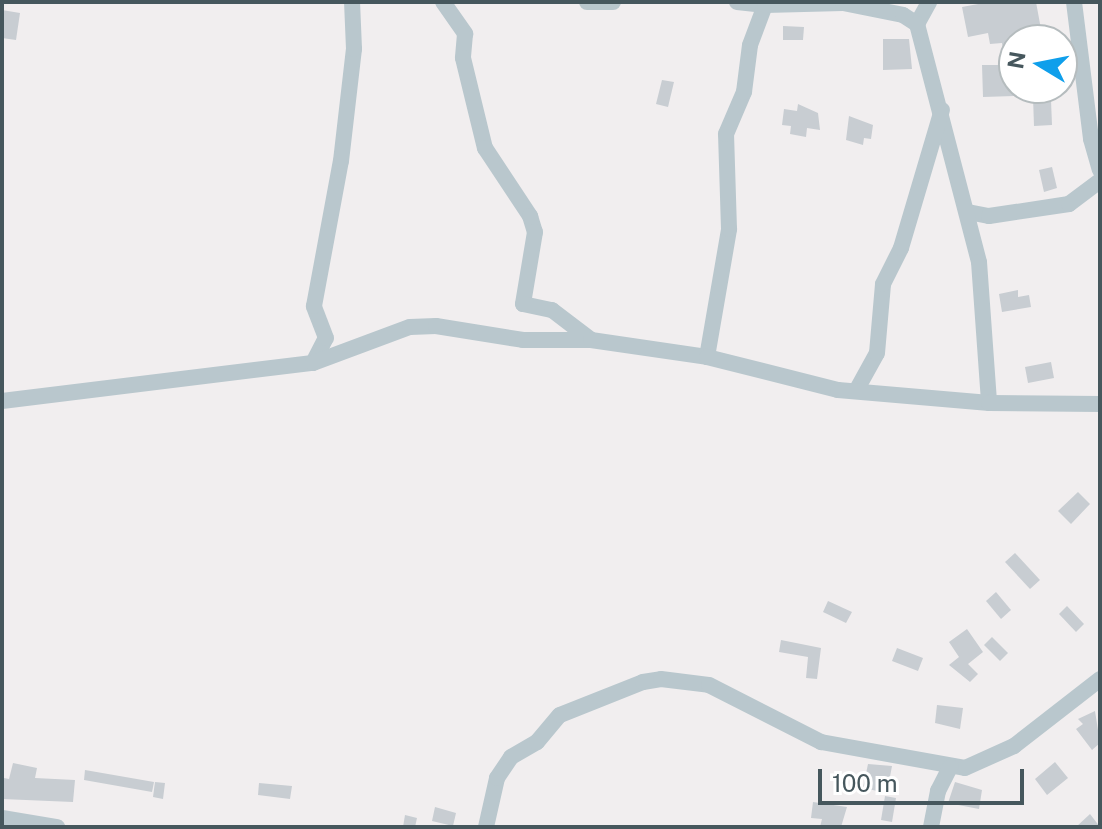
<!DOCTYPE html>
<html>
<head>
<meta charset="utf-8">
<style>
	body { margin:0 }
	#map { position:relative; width:1102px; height:829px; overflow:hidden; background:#f1eeef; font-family:"Public Sans",sans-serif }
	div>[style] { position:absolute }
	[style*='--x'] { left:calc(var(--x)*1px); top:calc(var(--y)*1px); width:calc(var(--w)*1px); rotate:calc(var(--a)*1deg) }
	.building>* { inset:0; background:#c8cdd2 }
	.street>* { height:16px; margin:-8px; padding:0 8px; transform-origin:8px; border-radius:8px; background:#b9c7cd }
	span { translate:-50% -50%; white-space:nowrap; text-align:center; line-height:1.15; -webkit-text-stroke:8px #fff; paint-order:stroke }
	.frame { position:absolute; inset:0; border:4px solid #46575d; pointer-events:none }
	.north { position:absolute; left:998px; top:24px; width:80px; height:80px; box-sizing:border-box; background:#fff; border:2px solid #b5bcbe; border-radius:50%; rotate:280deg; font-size:22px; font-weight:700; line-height:32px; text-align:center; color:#46575d }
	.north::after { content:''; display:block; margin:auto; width:28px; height:36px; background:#0f9feb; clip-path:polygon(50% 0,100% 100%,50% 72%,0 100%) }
	.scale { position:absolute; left:818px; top:769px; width:206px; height:36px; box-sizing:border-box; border:4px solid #46575d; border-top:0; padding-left:10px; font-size:24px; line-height:28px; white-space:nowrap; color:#46575d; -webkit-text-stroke:6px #fff; paint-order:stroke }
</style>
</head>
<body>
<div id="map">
	<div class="building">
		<i style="clip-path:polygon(989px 2px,1036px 2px,1043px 40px,1014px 40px,1014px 96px,983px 97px,982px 65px,1005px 65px,1002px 43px,990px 44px,988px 33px,968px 37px,962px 7px)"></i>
		<i style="clip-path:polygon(2px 10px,20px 13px,16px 40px,2px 38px)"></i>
		<i style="clip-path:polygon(783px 26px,804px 27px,803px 40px,783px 40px)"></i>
		<i style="clip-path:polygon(883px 39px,909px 39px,912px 69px,883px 70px)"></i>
		<i style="clip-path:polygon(662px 80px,674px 82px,668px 107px,656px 104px)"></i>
		<i style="clip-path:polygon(1033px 97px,1051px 100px,1052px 125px,1034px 126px)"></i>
		<i style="clip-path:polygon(798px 104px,818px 113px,820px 130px,807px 128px,806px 137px,790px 134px,791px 126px,782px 125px,784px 109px,797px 111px)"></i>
		<i style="clip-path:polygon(849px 116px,873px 125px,871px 139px,864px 138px,863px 145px,846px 140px)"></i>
		<i style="clip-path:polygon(1052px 167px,1057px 188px,1044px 192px,1039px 170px)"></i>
		<i style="clip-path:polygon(1018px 290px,1018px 297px,1029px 295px,1031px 307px,1002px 312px,999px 294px)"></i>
		<i style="clip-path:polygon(1051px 362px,1054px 378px,1028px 383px,1025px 367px)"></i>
		<i style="clip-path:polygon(1078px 492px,1090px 504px,1071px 524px,1058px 511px)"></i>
		<i style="clip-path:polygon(1015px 553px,1040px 580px,1030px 589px,1005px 562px)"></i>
		<i style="clip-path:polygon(996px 592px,1011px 610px,1001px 619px,986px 601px)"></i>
		<i style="clip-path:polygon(828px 601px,852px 612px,846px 623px,823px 612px)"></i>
		<i style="clip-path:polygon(1067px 606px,1084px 624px,1076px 632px,1059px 614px)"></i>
		<i style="clip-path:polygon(967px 629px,983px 652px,968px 664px,978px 674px,970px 682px,949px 665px,959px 657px,949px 642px)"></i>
		<i style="clip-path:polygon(992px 637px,1008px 653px,1000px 661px,984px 645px)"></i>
		<i style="clip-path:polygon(781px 640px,821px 648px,817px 679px,806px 678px,808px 657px,779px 652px)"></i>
		<i style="clip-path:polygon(897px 648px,923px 658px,918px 671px,892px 661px)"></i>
		<i style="clip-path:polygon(937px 705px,963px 708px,960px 729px,935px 723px)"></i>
		<i style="clip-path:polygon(1095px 711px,1100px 743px,1092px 750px,1076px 729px,1083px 724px,1078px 719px)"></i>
		<i style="clip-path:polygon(1055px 762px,1068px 778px,1047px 795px,1035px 779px)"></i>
		<i style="clip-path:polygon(13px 763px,37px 768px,35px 778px,75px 780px,73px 802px,2px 799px,4px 778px,9px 779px)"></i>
		<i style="clip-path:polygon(868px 764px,892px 766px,887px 793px,863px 788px)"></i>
		<i style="clip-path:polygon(85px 770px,154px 782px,152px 792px,84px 780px)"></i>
		<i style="clip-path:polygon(155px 782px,165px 783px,163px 799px,153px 797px)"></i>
		<i style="clip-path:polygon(955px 782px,982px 790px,979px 809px,948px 803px)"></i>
		<i style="clip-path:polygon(259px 783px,292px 786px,290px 799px,258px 795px)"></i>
		<i style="clip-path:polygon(885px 796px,896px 798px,892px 822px,881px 820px)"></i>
		<i style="clip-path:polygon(813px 802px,847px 807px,841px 827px,820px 827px,822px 819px,811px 818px)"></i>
		<i style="clip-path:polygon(435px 807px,456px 813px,453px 826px,432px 821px)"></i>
		<i style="clip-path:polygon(1090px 814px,1100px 827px,1076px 827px)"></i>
		<i style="clip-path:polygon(405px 815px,417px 818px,415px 827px,403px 827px)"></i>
	</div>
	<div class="street">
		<i style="--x:443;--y:2;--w:39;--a:55"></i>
		<i style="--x:465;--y:34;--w:24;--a:95"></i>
		<i style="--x:463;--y:58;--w:93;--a:76.3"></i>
		<i style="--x:485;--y:148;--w:82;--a:56.5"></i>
		<i style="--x:530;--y:216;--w:17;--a:73"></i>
		<i style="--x:535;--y:232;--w:73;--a:99.5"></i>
		<i style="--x:523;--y:304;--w:30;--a:12"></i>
		<i style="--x:552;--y:310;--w:48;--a:37.3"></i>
		<i style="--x:587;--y:2;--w:26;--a:0"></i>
		<i style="--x:737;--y:2;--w:28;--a:6"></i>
		<i style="--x:1074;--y:2;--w:138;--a:82.9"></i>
		<i style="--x:1091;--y:139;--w:32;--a:74"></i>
		<i style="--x:917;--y:24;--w:25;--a:-61"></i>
		<i style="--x:968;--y:212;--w:21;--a:11"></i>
		<i style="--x:989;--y:216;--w:81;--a:-8.5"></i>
		<i style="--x:1069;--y:204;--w:39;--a:-37"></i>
		<i style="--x:707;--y:357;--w:130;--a:-80.2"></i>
		<i style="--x:729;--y:229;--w:95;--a:-91.8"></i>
		<i style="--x:726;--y:134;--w:46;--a:-66.8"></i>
		<i style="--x:744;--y:92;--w:47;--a:-82.7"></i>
		<i style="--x:750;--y:45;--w:43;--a:-69.4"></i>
		<i style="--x:765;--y:5;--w:78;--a:-1.5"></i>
		<i style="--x:843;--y:3;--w:61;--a:11.3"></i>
		<i style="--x:903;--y:15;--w:17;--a:33"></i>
		<i style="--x:917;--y:24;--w:246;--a:75.4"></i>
		<i style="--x:979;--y:262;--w:141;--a:85.9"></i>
		<i style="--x:313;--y:363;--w:28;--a:-63"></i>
		<i style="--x:326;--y:338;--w:34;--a:-111"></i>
		<i style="--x:314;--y:306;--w:147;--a:-79.5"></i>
		<i style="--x:341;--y:161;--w:113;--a:-83.4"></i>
		<i style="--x:354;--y:49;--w:47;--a:-92.4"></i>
		<i style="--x:856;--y:391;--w:43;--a:-61.1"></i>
		<i style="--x:877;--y:353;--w:69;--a:-85"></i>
		<i style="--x:883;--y:284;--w:40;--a:-63.4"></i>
		<i style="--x:901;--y:248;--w:144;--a:-73.5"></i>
		<i style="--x:2;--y:401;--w:313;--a:-7"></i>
		<i style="--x:313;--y:363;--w:103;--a:-20.4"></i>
		<i style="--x:410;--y:327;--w:26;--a:-2"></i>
		<i style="--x:436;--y:326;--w:88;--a:9.1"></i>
		<i style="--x:523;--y:340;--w:68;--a:0"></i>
		<i style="--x:591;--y:340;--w:117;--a:8.3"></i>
		<i style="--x:707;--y:357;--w:135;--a:14.1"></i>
		<i style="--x:838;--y:390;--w:152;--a:4.9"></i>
		<i style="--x:989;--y:403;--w:111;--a:0.5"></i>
		<i style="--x:2;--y:818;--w:56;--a:9.3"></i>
		<i style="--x:486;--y:827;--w:50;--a:-77.3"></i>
		<i style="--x:497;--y:778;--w:25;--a:-56"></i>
		<i style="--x:511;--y:757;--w:30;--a:-30"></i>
		<i style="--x:537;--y:742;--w:35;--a:-50"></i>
		<i style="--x:560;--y:715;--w:89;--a:-21.7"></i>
		<i style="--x:643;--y:682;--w:18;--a:-9"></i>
		<i style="--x:661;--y:679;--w:48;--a:7.1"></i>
		<i style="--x:709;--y:685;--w:126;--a:27"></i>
		<i style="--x:821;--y:742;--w:146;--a:10.2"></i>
		<i style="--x:965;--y:768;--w:54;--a:-24.2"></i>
		<i style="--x:1014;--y:746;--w:109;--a:-37.9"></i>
		<i style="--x:931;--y:827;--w:37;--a:-79"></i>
		<i style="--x:938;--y:791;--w:27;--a:-63"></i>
	</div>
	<div class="frame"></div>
	<div class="north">N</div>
	<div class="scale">100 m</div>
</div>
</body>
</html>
